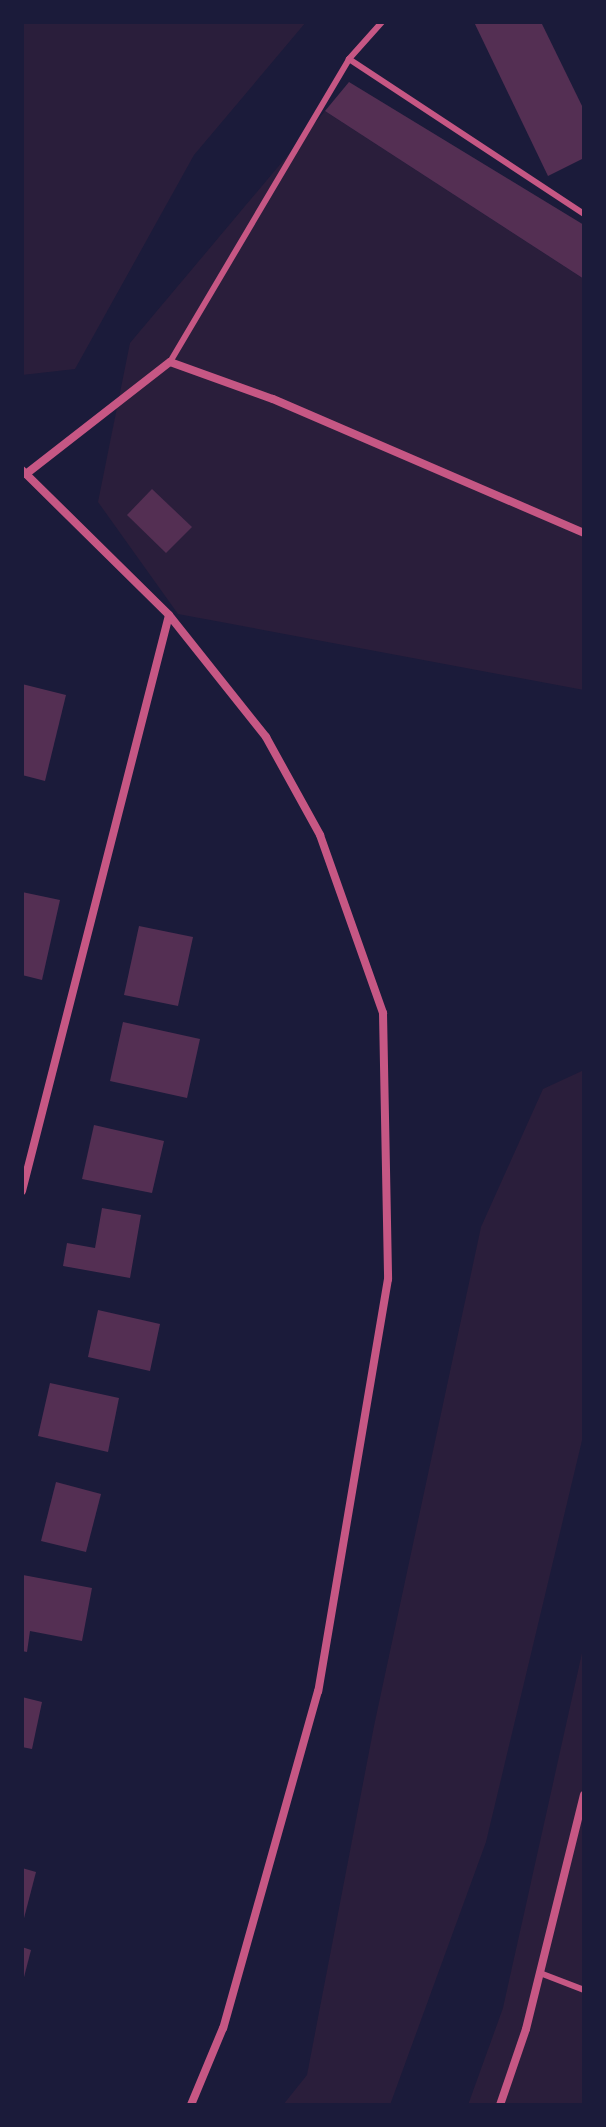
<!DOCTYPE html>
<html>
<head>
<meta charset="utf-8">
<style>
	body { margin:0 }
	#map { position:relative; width:606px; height:2127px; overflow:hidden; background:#1b1b3a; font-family:"DM Sans",sans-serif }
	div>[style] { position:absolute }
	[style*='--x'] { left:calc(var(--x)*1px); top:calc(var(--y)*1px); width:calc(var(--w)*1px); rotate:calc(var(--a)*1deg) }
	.green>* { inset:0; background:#2a1e3b }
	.building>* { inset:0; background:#542f53 }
	.service>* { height:6px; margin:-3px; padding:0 3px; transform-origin:3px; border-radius:3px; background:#c65784 }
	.minor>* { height:8px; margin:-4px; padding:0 4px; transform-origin:4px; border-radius:4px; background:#c65784 }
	span { translate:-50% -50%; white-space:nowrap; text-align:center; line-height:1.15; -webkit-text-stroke:6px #1b1b3a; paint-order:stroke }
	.frame { position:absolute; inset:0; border:24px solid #1b1b3a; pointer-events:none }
</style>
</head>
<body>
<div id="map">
	<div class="green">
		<i style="clip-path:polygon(22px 22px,306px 22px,194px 155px,75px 369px,22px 375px)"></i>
		<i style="clip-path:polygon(325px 111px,584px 279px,584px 690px,178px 614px,98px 502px,130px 343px)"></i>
		<i style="clip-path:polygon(584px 1070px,584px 1432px,486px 1842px,390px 2105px,283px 2105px,307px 2075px,374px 1726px,481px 1227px,543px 1089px)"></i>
		<i style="clip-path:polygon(584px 1644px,584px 2105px,468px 2105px,503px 2008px)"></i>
	</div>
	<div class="building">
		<i style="clip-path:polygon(474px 22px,541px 22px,584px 110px,584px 158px,548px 176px)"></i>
		<i style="clip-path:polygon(349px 82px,584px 225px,584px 279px,325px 111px)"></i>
		<i style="clip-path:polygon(152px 489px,192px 527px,166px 553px,127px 515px)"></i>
		<i style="clip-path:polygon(22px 684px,66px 695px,45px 781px,22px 775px)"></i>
		<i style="clip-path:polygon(22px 892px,60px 900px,42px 980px,22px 975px)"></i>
		<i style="clip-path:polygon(139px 926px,193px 937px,178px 1006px,124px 995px)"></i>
		<i style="clip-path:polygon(123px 1022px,200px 1039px,187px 1098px,110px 1081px)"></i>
		<i style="clip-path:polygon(94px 1125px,164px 1141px,152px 1193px,82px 1179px)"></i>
		<i style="clip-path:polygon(102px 1208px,141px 1215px,130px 1278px,63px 1266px,67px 1243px,95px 1248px)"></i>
		<i style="clip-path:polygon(98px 1310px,160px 1324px,150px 1371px,88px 1357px)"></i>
		<i style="clip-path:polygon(50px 1383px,119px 1398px,108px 1452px,38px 1436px)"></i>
		<i style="clip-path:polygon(56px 1482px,101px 1494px,86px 1552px,41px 1541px)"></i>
		<i style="clip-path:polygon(23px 1575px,92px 1588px,82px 1641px,30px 1631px,27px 1652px,22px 1651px)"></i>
		<i style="clip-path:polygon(22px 1697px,42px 1702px,32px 1749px,22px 1747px)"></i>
		<i style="clip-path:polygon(22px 1868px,36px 1872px,23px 1922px,22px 1921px)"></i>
		<i style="clip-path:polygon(22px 1947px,31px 1950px,23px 1981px,22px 1981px)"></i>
	</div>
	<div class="service">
		<i style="--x:382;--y:22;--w:50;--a:131.7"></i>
		<i style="--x:349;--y:59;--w:282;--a:33.4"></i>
		<i style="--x:170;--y:362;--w:352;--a:-59.4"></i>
		<i style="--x:540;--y:1973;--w:47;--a:21.1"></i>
	</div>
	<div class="minor">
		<i style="--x:22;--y:470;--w:206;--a:44.6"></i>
		<i style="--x:169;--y:615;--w:156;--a:51.5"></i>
		<i style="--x:266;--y:737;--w:112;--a:61.1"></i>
		<i style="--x:320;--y:835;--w:189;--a:70.5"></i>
		<i style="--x:383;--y:1013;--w:266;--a:88.9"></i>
		<i style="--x:388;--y:1279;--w:418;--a:99.6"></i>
		<i style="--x:318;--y:1691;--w:350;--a:105.7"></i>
		<i style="--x:223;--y:2028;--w:83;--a:112.6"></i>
		<i style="--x:26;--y:474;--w:182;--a:-37.9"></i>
		<i style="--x:170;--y:362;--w:109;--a:19.8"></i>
		<i style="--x:273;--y:399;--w:339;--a:23.3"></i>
		<i style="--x:22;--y:1191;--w:594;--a:-75.68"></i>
		<i style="--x:500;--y:2105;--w:80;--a:-71.1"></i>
		<i style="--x:526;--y:2029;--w:241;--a:-76.1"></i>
	</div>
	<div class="frame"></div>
</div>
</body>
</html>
